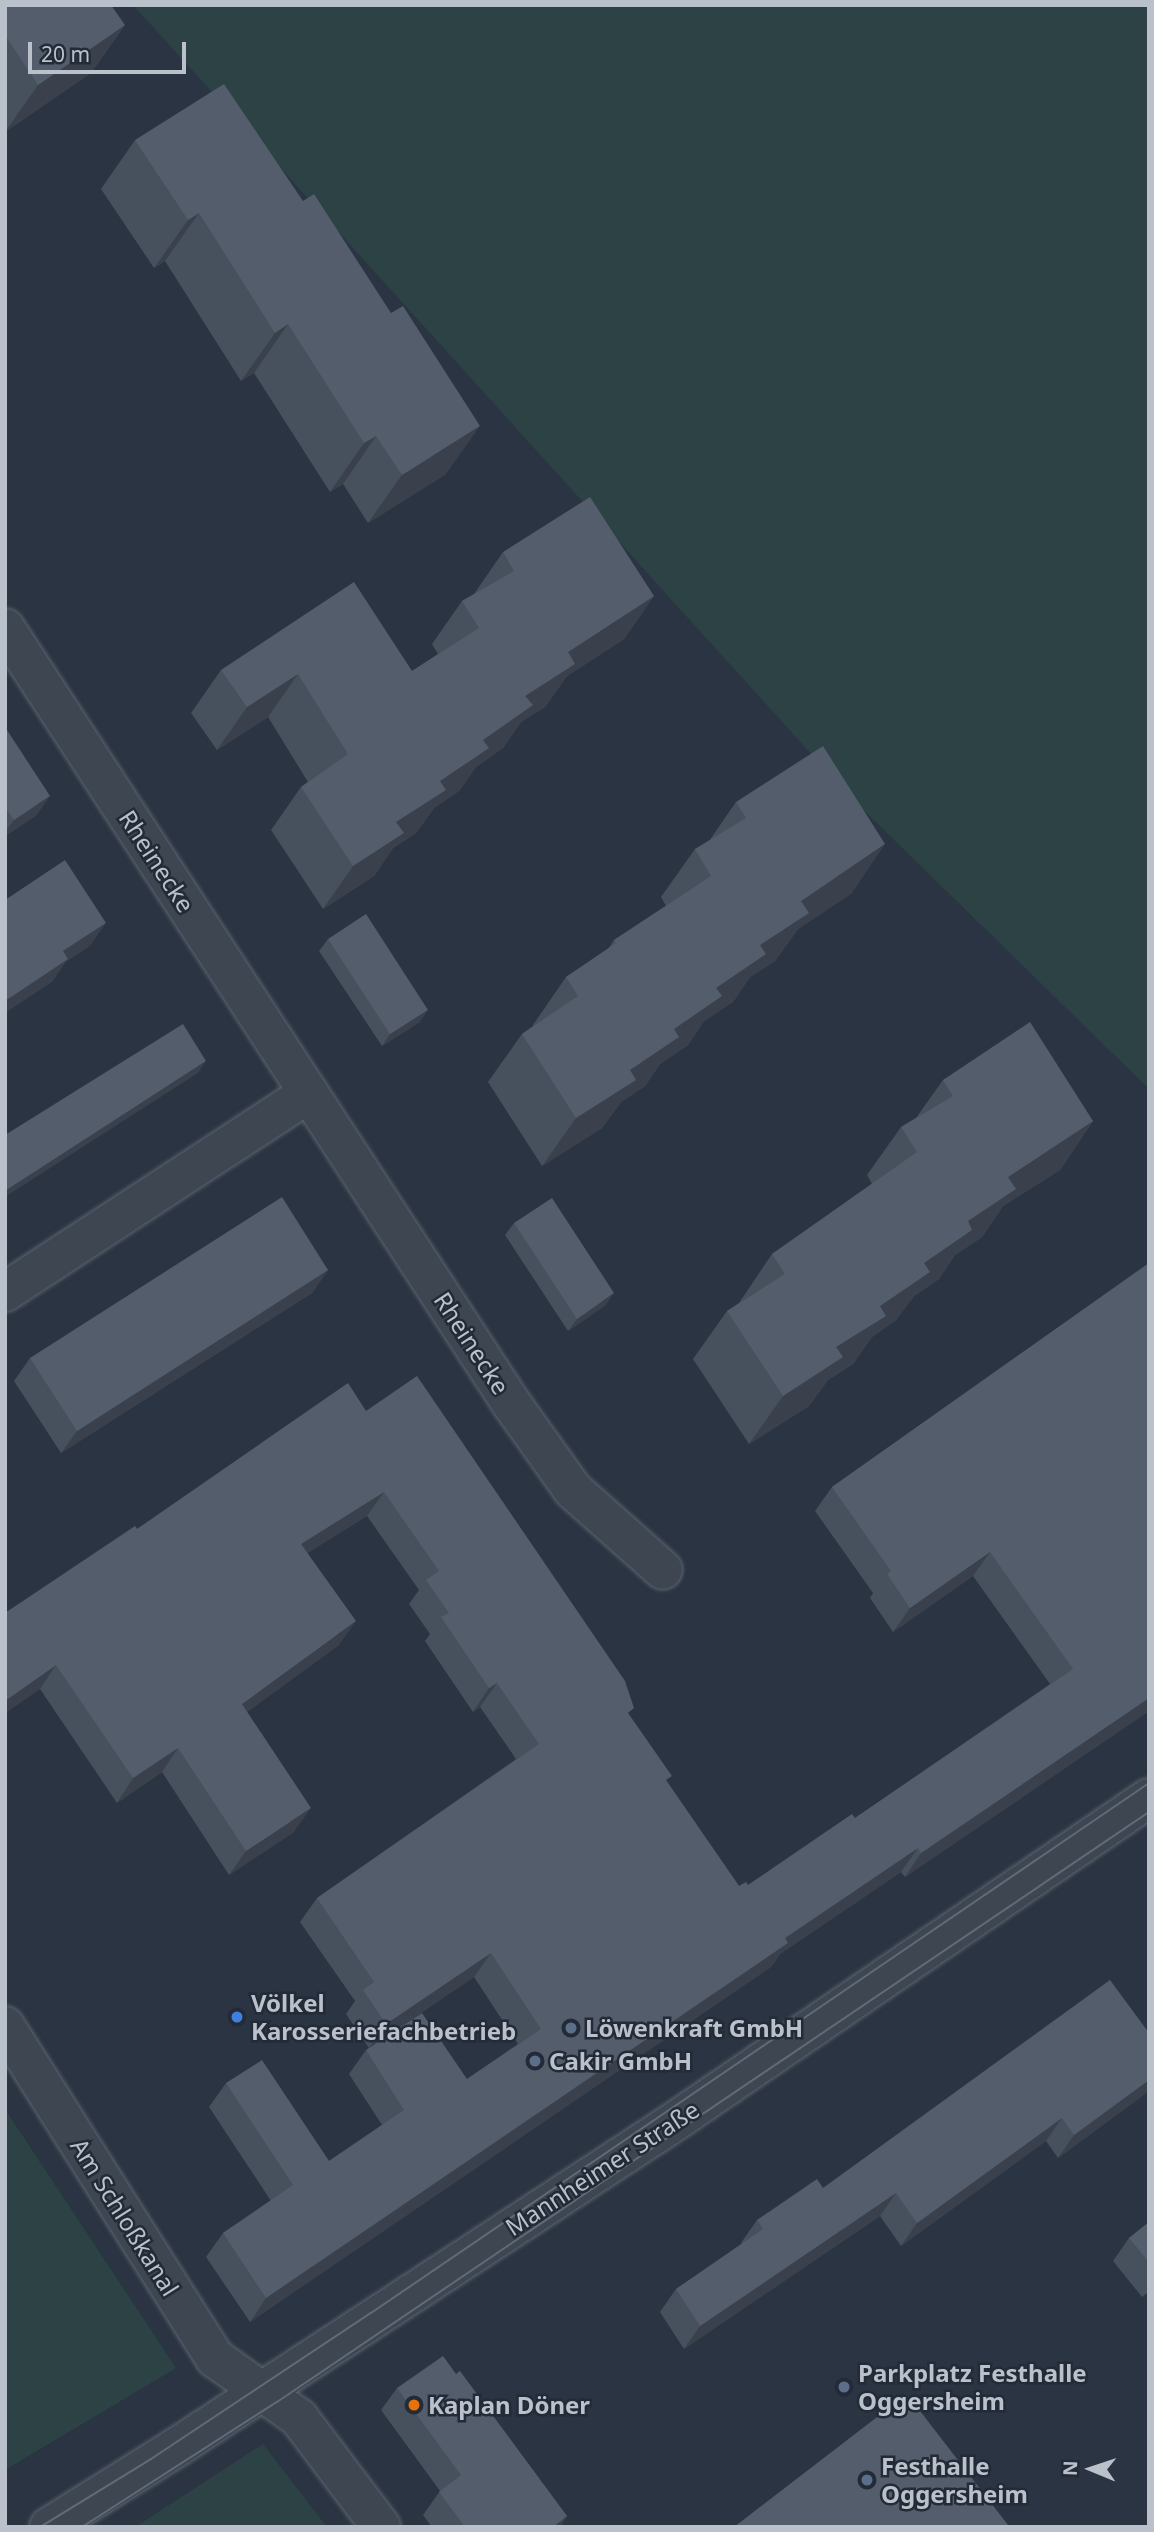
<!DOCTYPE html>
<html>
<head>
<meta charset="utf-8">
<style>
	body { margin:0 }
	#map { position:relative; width:1154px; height:2532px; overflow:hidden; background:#2a3442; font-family:"Noto Sans",sans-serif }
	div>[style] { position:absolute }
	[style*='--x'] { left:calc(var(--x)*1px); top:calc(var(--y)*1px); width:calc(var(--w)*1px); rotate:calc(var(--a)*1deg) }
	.green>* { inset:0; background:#2d4244 }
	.roads { filter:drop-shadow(0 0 2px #5c646f) drop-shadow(0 0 2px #5c646f) }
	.minor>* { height:38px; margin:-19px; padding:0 19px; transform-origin:19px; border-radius:19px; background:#3e4652 }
	.tram>* { height:2px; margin:-1px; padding:0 1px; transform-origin:1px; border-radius:1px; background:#606a78 }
	.wall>* { inset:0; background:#47505d }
	.shaded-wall>* { inset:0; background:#3a414c }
	.building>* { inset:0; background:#535d6c }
	.dots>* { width:19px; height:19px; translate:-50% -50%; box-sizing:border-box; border:4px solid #222b37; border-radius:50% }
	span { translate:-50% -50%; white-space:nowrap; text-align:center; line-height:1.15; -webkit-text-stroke:5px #222b37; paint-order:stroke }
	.street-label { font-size:24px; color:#bbc1cb }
	.poi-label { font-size:24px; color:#bbc1cb; font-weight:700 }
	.left { translate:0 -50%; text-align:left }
	.frame { position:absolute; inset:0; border:7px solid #bbc1cb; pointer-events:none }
	.north { position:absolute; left:1056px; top:2434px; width:70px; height:70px; -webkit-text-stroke:5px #222b37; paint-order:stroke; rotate:272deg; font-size:19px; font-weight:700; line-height:28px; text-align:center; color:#bbc1cb }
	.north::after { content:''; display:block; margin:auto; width:24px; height:32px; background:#bbc1cb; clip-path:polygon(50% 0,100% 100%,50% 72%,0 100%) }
	.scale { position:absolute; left:28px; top:42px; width:158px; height:32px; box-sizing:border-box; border:4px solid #bbc1cb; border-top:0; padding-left:9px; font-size:21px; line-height:24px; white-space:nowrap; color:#bbc1cb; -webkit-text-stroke:5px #222b37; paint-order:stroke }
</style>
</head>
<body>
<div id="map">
	<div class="green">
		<i style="clip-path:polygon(133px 5px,1149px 5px,1149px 1089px,851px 798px)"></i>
		<i style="clip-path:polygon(5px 2109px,176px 2368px,5px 2470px)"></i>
		<i style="clip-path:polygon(263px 2444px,327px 2527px,135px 2527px)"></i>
	</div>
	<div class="roads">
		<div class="minor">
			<i style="--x:5;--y:628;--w:926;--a:56.86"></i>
			<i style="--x:511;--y:1403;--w:107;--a:54.5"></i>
			<i style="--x:573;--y:1490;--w:120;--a:41.6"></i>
			<i style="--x:5;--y:1292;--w:363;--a:-33.2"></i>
			<i style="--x:5;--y:2026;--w:393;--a:57.7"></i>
			<i style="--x:215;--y:2358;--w:103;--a:35.5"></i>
			<i style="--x:299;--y:2418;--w:136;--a:53"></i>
			<i style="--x:49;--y:2527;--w:151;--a:-32"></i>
			<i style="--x:177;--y:2447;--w:587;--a:-33.18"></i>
			<i style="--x:668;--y:2126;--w:582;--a:-34.29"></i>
		</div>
	</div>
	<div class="tram">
		<i style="--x:40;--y:2527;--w:130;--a:-31.5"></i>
		<i style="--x:151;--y:2459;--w:264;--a:-33.6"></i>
		<i style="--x:371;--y:2313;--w:941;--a:-34.26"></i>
		<i style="--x:82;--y:2527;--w:232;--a:-32.7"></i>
		<i style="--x:277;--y:2402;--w:1053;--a:-34.08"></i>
	</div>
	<div class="wall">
		<i style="clip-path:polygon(5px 5px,125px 25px,91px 73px,5px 132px)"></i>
		<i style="clip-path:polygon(135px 140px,446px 474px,368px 523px,343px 484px,330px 492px,254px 373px,241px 381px,165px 261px,154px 268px,101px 189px)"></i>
		<i style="clip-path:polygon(503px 552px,654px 596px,624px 639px,567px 676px,545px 707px,521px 722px,503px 748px,476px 767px,459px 791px,434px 808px,416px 833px,393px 848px,374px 876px,323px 909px,271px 830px,301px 787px,308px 782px,268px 717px,217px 750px,191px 713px,221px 670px,412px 671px,438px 654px,432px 644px,462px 601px,474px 594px)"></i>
		<i style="clip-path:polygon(5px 727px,37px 815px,5px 836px)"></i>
		<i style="clip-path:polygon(736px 802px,852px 893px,798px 929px,775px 961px,750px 977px,733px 1002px,704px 1021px,688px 1045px,660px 1064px,645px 1086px,621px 1102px,602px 1128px,542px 1166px,488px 1082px,522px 1034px,533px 1026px,533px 1025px,566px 977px,608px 949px,614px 940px,666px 906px,661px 897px,695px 849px,709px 841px)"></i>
		<i style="clip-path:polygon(328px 939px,420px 1022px,382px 1046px,319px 951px)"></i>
		<i style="clip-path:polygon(943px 1080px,1093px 1121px,1060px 1170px,1003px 1206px,982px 1237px,955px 1255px,939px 1279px,914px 1296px,896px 1320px,872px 1337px,853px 1364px,828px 1380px,809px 1406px,749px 1444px,693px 1359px,727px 1311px,739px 1303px,772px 1254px,872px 1184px,867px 1175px,901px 1127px,916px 1118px)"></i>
		<i style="clip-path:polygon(514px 1223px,606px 1305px,568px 1331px,505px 1235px)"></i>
		<i style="clip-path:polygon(1149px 1263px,1149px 1711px,905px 1877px,901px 1872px,780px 1954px,771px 1967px,250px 2322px,206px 2257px,223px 2233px,271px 2201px,209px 2107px,226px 2083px,329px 2161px,382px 2125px,349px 2074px,366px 2050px,467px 2079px,518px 2044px,474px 1977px,369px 2048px,346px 2014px,355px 2001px,300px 1922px,317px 1898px,516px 1759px,480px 1707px,473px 1712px,425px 1641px,430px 1634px,409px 1604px,419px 1590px,367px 1516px,307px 1553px,339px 1645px,247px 1712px,294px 1832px,229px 1875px,162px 1772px,117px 1803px,40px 1689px,5px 1713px,5px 1613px,137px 1529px,366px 1411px,629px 1715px,667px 1782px,739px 1886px,748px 1885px,855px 1818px,1050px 1684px,973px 1576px,893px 1632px,870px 1598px,873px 1593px,815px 1511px,832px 1487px)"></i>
		<i style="clip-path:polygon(328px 1270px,312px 1293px,61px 1453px,14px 1381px,30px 1358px)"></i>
		<i style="clip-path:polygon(1149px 2033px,1149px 2091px,1058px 2158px,1046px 2141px,901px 2246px,880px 2216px,684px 2349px,660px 2312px,676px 2289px,742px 2244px,741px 2243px,757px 2220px)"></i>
		<i style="clip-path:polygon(1149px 2222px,1149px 2292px,1142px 2297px,1113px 2261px,1129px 2238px)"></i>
		<i style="clip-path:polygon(456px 2374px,567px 2516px,560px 2527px,432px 2527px,423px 2515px,440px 2491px,381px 2410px,397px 2388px)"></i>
	</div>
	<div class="shaded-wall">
		<i style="clip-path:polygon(125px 25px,91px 73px,5px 132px,38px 85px)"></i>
		<i style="clip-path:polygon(199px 213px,165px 261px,154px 268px,188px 220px)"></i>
		<i style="clip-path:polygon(288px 324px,254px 373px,241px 381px,275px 333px)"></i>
		<i style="clip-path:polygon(480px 426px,446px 474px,368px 523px,402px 475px)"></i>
		<i style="clip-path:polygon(376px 436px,343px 484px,330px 492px,364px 443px)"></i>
		<i style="clip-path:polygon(654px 596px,624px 639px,567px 676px,545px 707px,521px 722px,503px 748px,476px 767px,459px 791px,434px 808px,416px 833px,393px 848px,374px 876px,323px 909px,353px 866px,396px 822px,483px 740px,568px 652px)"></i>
		<i style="clip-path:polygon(298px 674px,268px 717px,217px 750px,247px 707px)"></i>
		<i style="clip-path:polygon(50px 796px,37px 815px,5px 836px,5px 832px,14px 820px)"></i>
		<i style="clip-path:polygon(885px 844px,852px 893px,798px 929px,775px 961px,750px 977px,733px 1002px,704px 1021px,688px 1045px,660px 1064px,645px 1086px,621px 1102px,602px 1128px,542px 1166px,576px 1118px,674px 1029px,760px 945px,801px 901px)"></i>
		<i style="clip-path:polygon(106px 923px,90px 946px,66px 962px,52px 982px,5px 1013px,5px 1001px,63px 951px)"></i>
		<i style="clip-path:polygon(428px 1010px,420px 1022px,382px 1046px,390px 1034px)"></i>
		<i style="clip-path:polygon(206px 1061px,198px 1073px,5px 1197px,5px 1191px)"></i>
		<i style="clip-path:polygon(1093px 1121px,1060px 1170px,1003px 1206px,982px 1237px,955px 1255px,939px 1279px,914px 1296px,896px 1320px,872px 1337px,853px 1364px,828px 1380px,809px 1406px,749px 1444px,783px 1396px,836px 1347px,968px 1221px,1008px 1177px)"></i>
		<i style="clip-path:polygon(328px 1270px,312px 1293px,61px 1453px,77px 1431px)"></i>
		<i style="clip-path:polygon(614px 1293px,606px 1305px,568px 1331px,577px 1319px)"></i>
		<i style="clip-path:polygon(384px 1492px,367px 1516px,284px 1568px,301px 1544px)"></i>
		<i style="clip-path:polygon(990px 1552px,973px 1576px,893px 1632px,910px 1608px)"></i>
		<i style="clip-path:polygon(356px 1621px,339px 1645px,225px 1728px,242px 1704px)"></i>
		<i style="clip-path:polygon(56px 1665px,40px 1689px,5px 1713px,5px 1701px)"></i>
		<i style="clip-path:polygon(497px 1683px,480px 1707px,473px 1712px,489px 1688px)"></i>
		<i style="clip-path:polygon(1149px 1698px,1149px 1711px,905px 1877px,921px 1853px)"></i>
		<i style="clip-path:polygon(178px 1748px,162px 1772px,117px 1803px,133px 1778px)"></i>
		<i style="clip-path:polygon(311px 1808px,294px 1832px,229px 1875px,246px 1851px)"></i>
		<i style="clip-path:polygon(918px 1848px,901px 1872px,780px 1954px,771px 1967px,250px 2322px,266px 2298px,785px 1938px)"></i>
		<i style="clip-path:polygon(491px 1953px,474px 1977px,369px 2048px,386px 2024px)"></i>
		<i style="clip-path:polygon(1149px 2080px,1149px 2091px,1058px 2158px,1074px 2135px)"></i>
		<i style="clip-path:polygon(1062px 2118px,1046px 2141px,901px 2246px,917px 2223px)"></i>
		<i style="clip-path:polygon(896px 2193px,880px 2216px,684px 2349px,700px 2326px)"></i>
		<i style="clip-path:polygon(567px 2516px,560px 2527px,553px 2527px)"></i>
	</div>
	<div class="building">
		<i style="clip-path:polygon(5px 5px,111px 5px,125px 25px,38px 85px,5px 35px)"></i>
		<i style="clip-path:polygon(224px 84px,303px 201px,314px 194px,391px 313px,403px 306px,480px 426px,402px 475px,376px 436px,364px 443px,288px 324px,275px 333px,199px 213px,188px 220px,135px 140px)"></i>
		<i style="clip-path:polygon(590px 497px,654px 596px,568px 652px,575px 664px,525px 696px,533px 705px,483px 740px,489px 748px,440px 781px,446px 790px,396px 822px,404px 833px,353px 866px,301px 787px,348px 754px,298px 674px,247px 707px,221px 670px,354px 582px,412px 671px,479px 628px,462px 601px,514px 571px,503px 552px)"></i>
		<i style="clip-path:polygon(5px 727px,50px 796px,14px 820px,5px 807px)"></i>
		<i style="clip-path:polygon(823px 746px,885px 844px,801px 901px,809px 913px,760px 945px,766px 954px,716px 988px,722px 996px,674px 1029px,679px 1037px,630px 1070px,636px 1080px,576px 1118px,522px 1034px,578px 996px,566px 977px,616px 943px,614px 940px,711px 876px,695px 849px,746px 818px,736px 802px)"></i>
		<i style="clip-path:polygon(65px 860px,106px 923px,63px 951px,68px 959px,5px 1001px,5px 900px)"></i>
		<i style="clip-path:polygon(366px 914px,428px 1010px,390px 1034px,328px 939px)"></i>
		<i style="clip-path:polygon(1030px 1022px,1093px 1121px,1008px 1177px,1016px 1189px,968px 1221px,972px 1230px,924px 1263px,930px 1272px,880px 1306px,886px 1316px,836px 1347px,843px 1357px,783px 1396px,727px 1311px,785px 1274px,772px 1254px,917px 1152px,901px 1127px,953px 1096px,943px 1080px)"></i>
		<i style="clip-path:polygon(183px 1024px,206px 1061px,5px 1191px,5px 1135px)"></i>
		<i style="clip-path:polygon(282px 1197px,328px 1270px,77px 1431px,30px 1358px)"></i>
		<i style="clip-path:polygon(552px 1198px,614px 1293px,577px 1319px,514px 1223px)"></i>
		<i style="clip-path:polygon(1149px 1263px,1149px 1698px,921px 1853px,918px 1848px,785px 1938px,788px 1943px,266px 2298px,223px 2233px,293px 2185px,226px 2083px,262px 2060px,329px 2161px,404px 2110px,366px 2050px,422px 2013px,467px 2079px,541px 2029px,491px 1953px,386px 2024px,363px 1990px,374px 1982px,317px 1898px,539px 1744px,497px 1683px,489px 1688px,441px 1617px,449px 1613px,426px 1580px,439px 1571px,384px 1492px,301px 1544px,356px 1621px,242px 1704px,311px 1808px,246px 1851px,178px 1748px,133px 1778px,56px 1665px,5px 1701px,5px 1613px,135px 1526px,137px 1529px,348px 1383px,366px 1411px,417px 1376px,625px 1681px,634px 1708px,628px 1713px,672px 1776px,666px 1780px,739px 1886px,746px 1882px,748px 1885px,852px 1814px,855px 1818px,1073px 1669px,990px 1552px,910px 1608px,887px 1574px,891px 1571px,832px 1487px)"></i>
		<i style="clip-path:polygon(1110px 1980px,1149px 2033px,1149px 2080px,1074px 2135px,1062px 2118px,917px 2223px,896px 2193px,700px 2326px,676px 2289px,763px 2229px,757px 2220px,817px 2179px,823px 2188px)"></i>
		<i style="clip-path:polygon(1149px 2222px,1149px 2262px,1129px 2238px)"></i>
		<i style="clip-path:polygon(443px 2356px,456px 2374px,460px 2371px,567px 2516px,553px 2527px,465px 2527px,439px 2492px,461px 2475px,397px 2388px)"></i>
		<i style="clip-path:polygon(907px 2394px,1008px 2525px,1006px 2527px,734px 2527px)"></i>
	</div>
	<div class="dots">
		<i style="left:237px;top:2017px;background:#3f7fe0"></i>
		<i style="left:571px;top:2028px;background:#5c6f8a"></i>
		<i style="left:535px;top:2061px;background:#5c6f8a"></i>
		<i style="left:844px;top:2387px;background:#5c6f8a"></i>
		<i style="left:414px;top:2405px;background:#e8710a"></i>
		<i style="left:867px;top:2480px;background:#5c6f8a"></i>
	</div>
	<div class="street-label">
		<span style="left:157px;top:861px;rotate:57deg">Rheinecke</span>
		<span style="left:472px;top:1343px;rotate:57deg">Rheinecke</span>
		<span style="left:602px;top:2168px;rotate:-33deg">Mannheimer Straße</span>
		<span style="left:125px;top:2217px;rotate:58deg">Am Schloßkanal</span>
	</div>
	<div class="poi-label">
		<span class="left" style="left:251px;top:2017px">Völkel<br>Karosseriefachbetrieb</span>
		<span class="left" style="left:585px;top:2028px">Löwenkraft GmbH</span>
		<span class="left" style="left:549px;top:2061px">Cakir GmbH</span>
		<span class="left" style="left:858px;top:2387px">Parkplatz Festhalle<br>Oggersheim</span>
		<span class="left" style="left:428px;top:2405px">Kaplan Döner</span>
		<span class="left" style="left:881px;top:2480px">Festhalle<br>Oggersheim</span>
	</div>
	<div class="frame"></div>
	<div class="north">N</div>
	<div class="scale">20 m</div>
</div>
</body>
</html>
